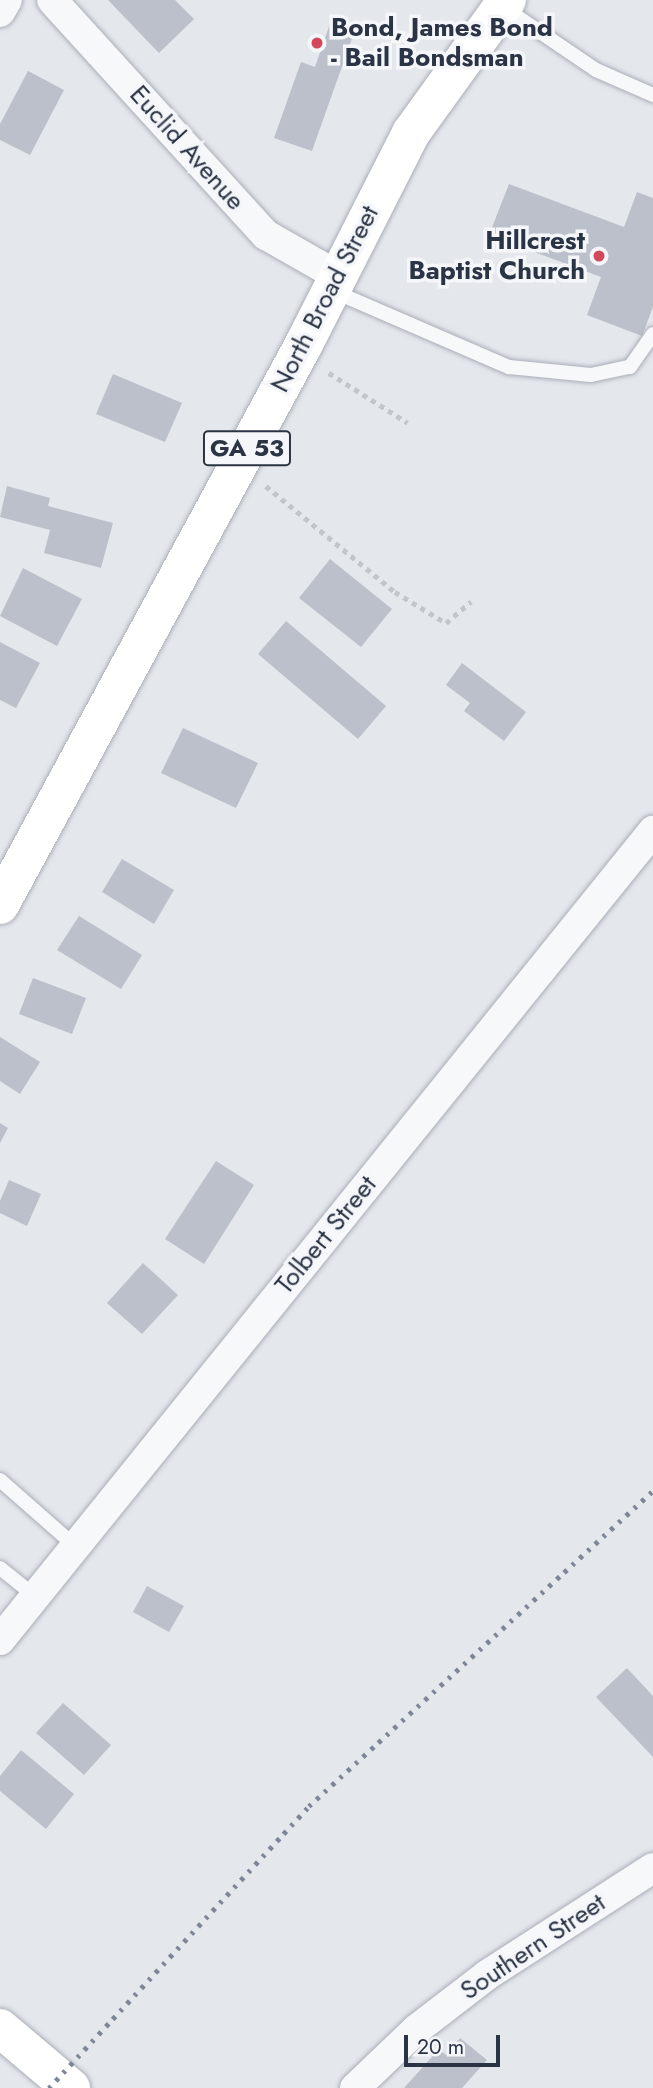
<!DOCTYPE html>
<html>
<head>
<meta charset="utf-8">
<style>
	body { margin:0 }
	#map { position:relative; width:653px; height:2088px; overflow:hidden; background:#e4e7ec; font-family:Jost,sans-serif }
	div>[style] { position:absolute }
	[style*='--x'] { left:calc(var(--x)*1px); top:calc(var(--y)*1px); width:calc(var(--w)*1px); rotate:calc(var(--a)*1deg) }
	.building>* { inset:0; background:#bbc0ca }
	.path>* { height:4.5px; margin-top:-2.25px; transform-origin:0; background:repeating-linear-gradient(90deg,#c2c5cb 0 5px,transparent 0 10px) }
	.roads { filter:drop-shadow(0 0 2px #a9aeb7) drop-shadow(0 0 2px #a9aeb7) }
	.lane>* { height:14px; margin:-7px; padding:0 7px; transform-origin:7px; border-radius:7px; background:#f7f8fa }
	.street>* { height:30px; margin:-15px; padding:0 15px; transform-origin:15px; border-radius:15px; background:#f7f8fa }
	.secondary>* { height:38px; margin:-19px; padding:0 19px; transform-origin:19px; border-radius:19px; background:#fff }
	.primary>* { height:38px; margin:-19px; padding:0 19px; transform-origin:19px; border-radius:19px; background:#fff }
	.rail>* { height:5px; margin-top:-2.5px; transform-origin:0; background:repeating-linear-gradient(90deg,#7d8696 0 3.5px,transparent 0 10.5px) }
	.dots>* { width:19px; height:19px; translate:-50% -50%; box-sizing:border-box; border:4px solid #f4f6f9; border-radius:50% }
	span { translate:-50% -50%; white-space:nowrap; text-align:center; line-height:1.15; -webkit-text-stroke:7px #f4f6f9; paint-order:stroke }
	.shield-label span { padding:2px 5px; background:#f4f6f9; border:2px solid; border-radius:5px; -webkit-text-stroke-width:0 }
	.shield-label { font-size:24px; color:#2b3445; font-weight:700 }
	.poi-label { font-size:26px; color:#2b3445; font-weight:700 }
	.left { translate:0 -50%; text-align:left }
	.right { translate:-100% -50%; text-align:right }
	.street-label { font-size:26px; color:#2b3445 }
	.scale { position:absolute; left:404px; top:2035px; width:96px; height:32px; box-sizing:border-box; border:4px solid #2b3445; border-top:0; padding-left:9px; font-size:21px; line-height:24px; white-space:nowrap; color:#2b3445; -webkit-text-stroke:5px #f4f6f9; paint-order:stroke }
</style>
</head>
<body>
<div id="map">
	<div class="building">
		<i style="clip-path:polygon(108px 0,175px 0,194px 19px,159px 53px)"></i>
		<i style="clip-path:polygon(332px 18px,356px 27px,312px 151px,274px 138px,301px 62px,315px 67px)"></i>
		<i style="clip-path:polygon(28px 71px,64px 90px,30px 155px,0 140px,0 124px)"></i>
		<i style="clip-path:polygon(509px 184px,624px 227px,637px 192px,653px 198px,653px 307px,642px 336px,587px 315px,601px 277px,489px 235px)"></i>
		<i style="clip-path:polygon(113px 374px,182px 403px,165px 442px,96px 414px)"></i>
		<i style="clip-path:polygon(7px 486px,50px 498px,48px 506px,113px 523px,101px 568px,44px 553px,50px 530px,0 517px)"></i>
		<i style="clip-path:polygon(330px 559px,392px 609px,361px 647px,299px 598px)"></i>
		<i style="clip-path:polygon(23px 568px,82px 599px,57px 646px,0 616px)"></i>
		<i style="clip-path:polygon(286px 621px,386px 706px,358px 739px,258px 654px)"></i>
		<i style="clip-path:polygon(0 642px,40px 663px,16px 708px,0 700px)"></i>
		<i style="clip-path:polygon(462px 663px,526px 712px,504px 741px,464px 711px,470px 703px,446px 685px)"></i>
		<i style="clip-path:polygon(183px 728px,258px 763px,236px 808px,161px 773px)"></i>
		<i style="clip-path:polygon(122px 859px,174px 890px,154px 924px,102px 892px)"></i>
		<i style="clip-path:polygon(79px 916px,142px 955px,121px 989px,57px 950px)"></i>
		<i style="clip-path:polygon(33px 978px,86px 998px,72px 1034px,19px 1014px)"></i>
		<i style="clip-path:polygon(0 1037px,40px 1062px,20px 1094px,0 1081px)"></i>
		<i style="clip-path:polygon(0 1123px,8px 1128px,0 1143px)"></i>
		<i style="clip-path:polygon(216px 1161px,254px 1185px,204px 1264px,165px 1239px)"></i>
		<i style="clip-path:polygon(9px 1180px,41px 1194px,27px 1226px,0 1213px,0 1201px)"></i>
		<i style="clip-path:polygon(143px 1263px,178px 1295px,142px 1334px,107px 1303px)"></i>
		<i style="clip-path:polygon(147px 1586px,184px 1606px,169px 1632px,133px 1612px)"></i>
		<i style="clip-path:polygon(627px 1668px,653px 1696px,653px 1757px,596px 1697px)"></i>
		<i style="clip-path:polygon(63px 1703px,111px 1745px,84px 1775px,36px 1733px)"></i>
		<i style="clip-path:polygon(21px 1750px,74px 1794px,46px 1829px,0 1791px,0 1776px)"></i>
		<i style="clip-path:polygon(460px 2038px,487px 2060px,462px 2088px,404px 2088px,439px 2049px,446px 2055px)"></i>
	</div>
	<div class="path">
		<i style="--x:329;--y:373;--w:93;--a:32.3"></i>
		<i style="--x:266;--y:486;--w:167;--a:39.4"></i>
		<i style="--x:395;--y:592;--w:60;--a:31.3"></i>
		<i style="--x:446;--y:623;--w:33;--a:-41"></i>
	</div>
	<div class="roads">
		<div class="lane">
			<i style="--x:503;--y:7;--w:112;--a:34.1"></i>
			<i style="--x:596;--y:70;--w:62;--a:23.7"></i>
			<i style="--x:333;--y:291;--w:192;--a:23.4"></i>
			<i style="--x:509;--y:367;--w:82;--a:5.6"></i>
			<i style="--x:591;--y:375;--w:40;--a:-12"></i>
			<i style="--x:630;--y:367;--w:40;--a:-55.1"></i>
			<i style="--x:0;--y:1480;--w:100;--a:41.3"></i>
			<i style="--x:0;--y:1568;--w:45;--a:38.7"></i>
		</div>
		<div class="street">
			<i style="--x:52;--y:0;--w:318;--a:47.7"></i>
			<i style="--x:266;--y:235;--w:83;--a:29.7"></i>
			<i style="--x:0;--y:12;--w:14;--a:-60"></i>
			<i style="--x:0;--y:1640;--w:1040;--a:-51.09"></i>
			<i style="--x:355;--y:2088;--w:86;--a:-43.6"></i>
			<i style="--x:417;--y:2029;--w:88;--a:-37.6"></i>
			<i style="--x:487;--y:1975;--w:197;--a:-32.8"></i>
		</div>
		<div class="secondary">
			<i style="--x:0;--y:2028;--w:93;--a:40.2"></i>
		</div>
		<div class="primary">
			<i style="--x:0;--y:905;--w:638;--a:-61.55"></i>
			<i style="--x:304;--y:344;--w:237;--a:-63.1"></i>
			<i style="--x:411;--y:133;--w:164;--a:-54.2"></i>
		</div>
	</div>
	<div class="rail">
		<i style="--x:49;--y:2088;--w:384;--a:-47.3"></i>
		<i style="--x:309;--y:1806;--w:466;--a:-42.5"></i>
	</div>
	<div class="dots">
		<i style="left:317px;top:43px;background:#d1495b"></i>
		<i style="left:599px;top:256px;background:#d1495b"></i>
	</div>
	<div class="shield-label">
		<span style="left:247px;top:448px">GA 53</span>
	</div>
	<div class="poi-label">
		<span class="left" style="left:331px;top:43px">Bond, James Bond<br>- Bail Bondsman</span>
		<span class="right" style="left:585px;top:256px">Hillcrest<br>Baptist Church</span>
	</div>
	<div class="street-label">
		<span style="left:187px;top:148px;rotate:48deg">Euclid Avenue</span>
		<span style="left:325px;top:299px;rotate:-63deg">North Broad Street</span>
		<span style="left:326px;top:1235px;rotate:-51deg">Tolbert Street</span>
		<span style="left:533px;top:1947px;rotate:-34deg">Southern Street</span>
	</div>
	<div class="scale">20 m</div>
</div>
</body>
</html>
